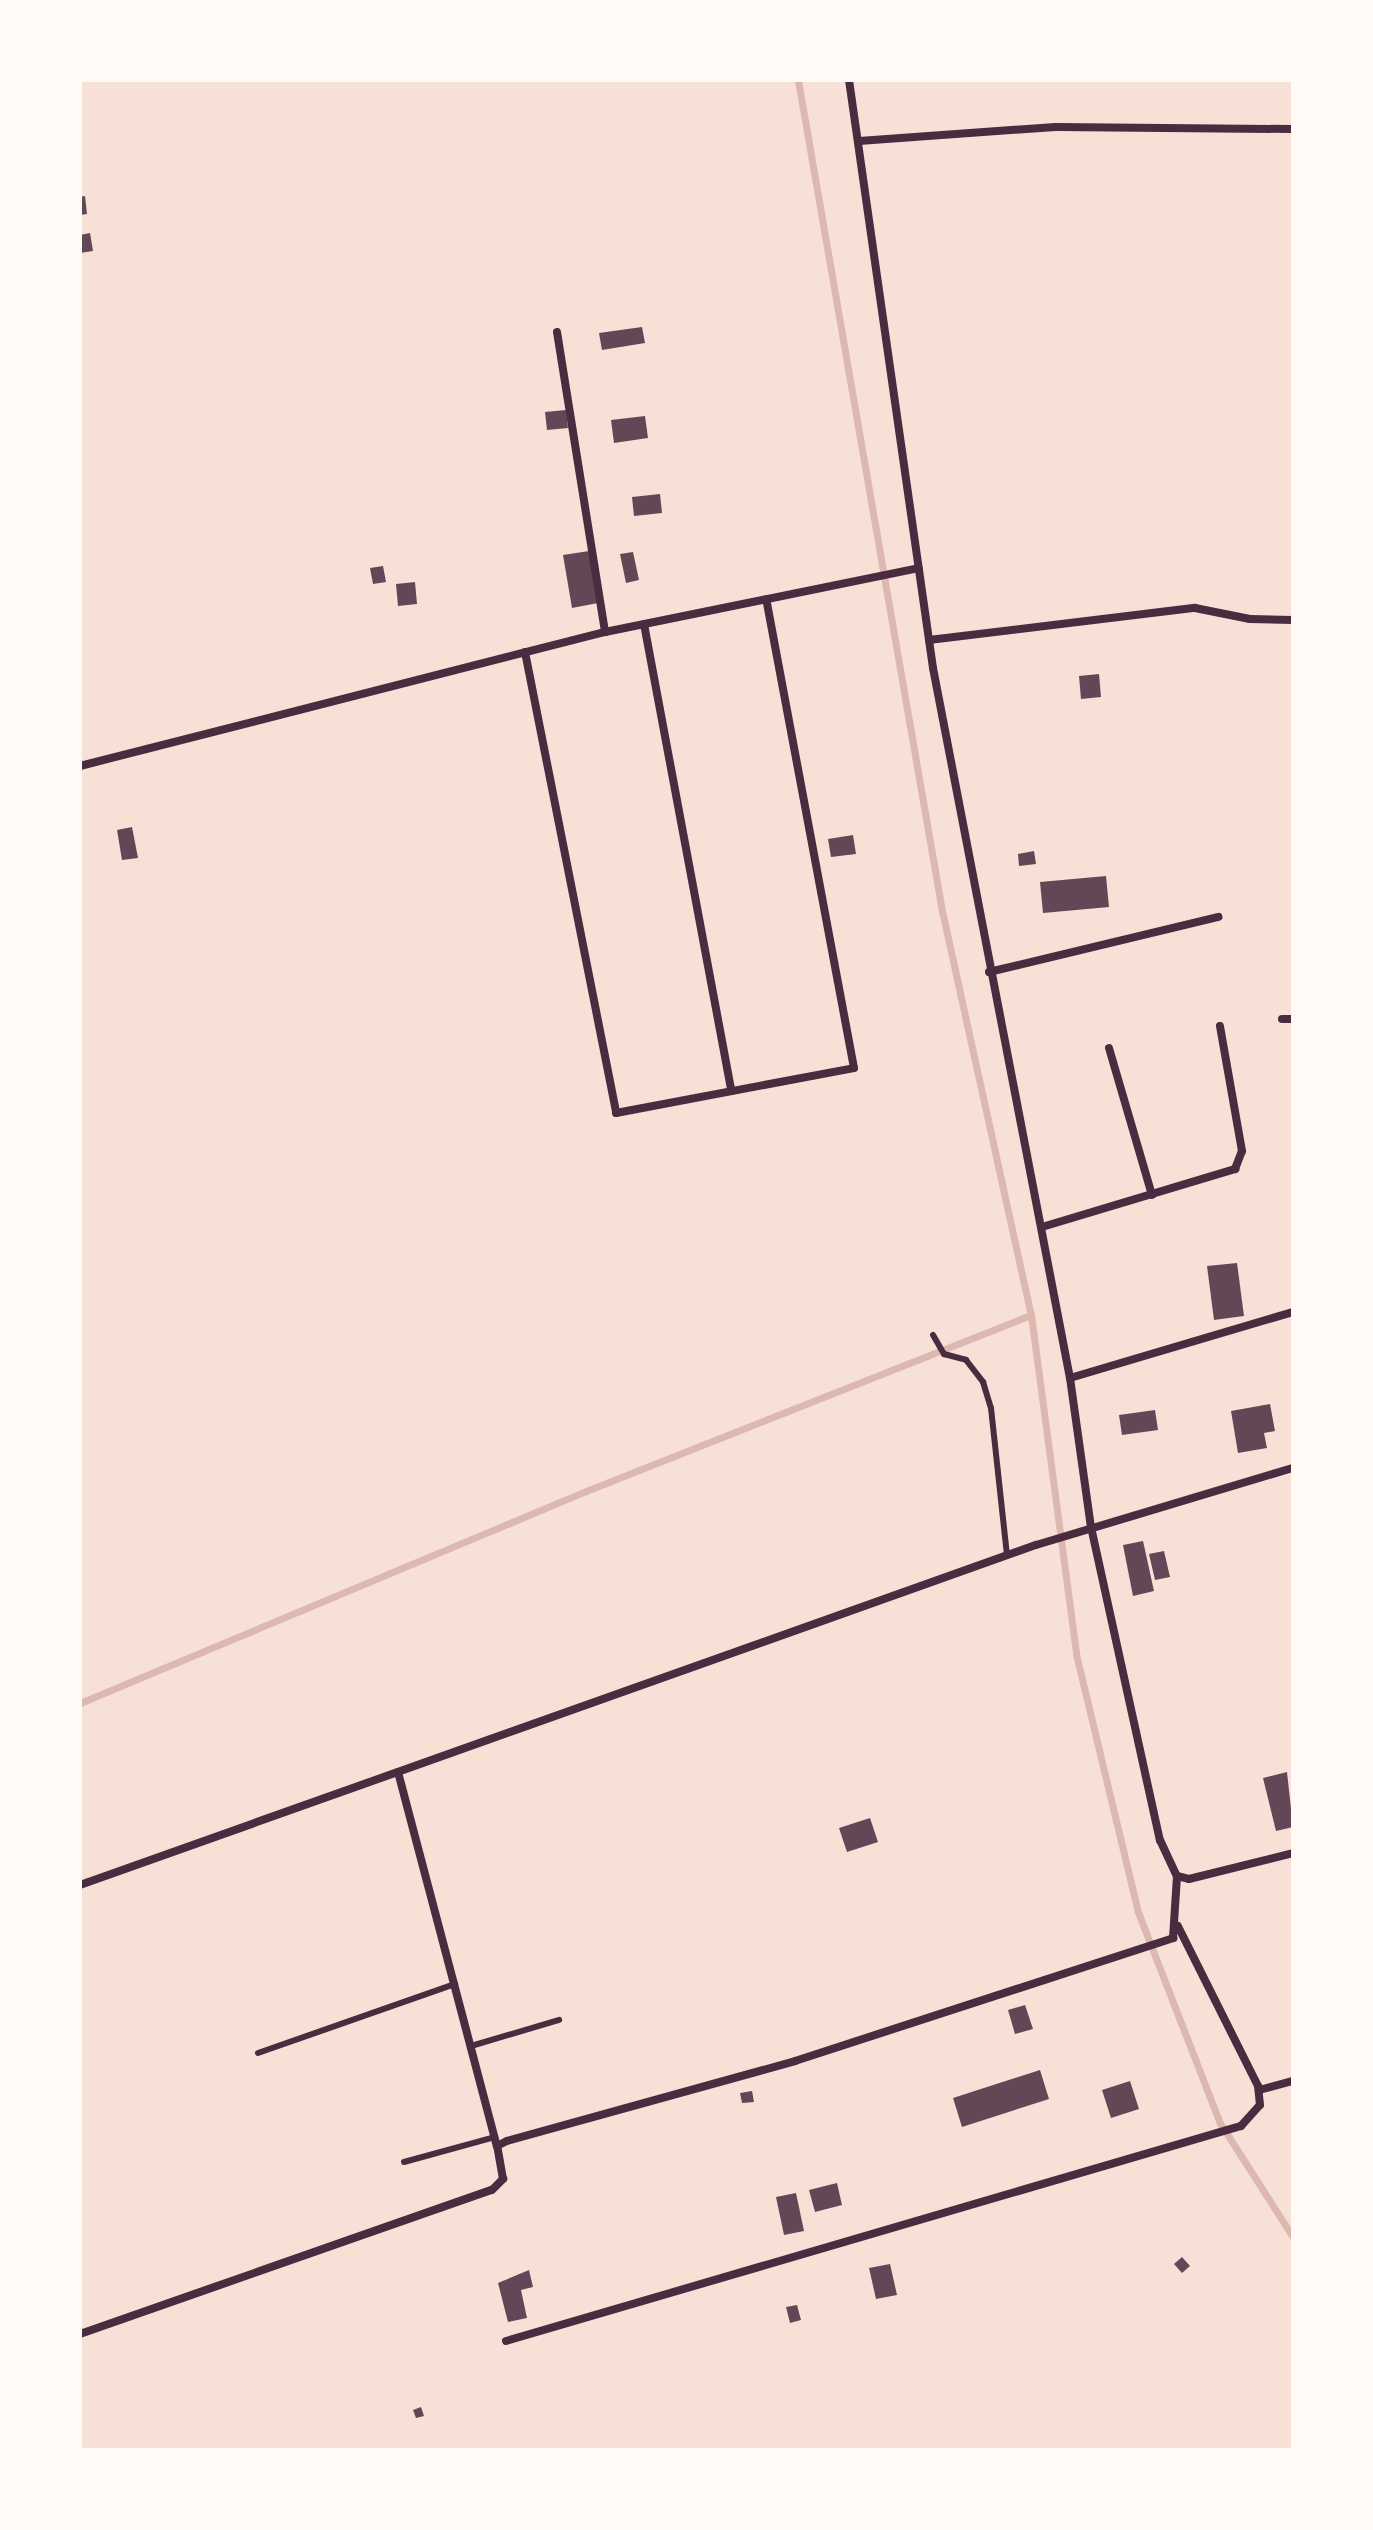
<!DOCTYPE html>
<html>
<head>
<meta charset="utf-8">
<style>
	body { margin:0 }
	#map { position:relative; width:1373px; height:2530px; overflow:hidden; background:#f7e1d7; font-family:"Sofia Sans Condensed",sans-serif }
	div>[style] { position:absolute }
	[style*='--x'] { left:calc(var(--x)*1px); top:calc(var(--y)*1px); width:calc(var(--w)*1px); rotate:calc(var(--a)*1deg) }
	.stream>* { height:7px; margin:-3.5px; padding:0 3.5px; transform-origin:3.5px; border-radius:3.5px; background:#dcb8b0 }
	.building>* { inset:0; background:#644757 }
	.service>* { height:6px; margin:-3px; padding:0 3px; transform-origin:3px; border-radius:3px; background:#4a2c40 }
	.minor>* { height:8px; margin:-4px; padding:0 4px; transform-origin:4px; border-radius:4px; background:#4a2c40 }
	span { translate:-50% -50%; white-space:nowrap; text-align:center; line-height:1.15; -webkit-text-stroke:6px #fffaf5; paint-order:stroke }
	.frame { position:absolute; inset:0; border:82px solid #fffaf5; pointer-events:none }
</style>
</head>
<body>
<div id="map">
	<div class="stream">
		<i style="--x:798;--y:80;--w:843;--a:80.17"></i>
		<i style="--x:942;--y:911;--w:414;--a:77.6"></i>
		<i style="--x:1031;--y:1315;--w:342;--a:82.4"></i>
		<i style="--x:1076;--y:1654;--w:265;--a:76.5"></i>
		<i style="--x:1138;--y:1912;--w:226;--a:68.8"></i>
		<i style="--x:1220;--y:2123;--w:135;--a:57.4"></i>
		<i style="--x:80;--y:1703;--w:549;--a:-22.73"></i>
		<i style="--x:586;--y:1491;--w:479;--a:-21.6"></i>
	</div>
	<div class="building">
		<i style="clip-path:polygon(85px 196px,87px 214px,80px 215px,80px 197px)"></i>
		<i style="clip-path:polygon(90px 233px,93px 251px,80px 253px,80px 235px)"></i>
		<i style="clip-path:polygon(642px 327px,645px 343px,602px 350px,599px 333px)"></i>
		<i style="clip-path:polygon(566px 410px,568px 428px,547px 430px,545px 412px)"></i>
		<i style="clip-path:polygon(645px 416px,648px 438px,614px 443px,611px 420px)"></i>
		<i style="clip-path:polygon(660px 494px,662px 513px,634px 516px,632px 497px)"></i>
		<i style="clip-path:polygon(589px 551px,598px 603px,572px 608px,563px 555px)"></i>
		<i style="clip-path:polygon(633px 552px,639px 580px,626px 583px,620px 554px)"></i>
		<i style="clip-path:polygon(383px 566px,386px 582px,373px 584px,370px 568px)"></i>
		<i style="clip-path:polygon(415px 582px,417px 604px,398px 606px,396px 584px)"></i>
		<i style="clip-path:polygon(1099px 674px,1101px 697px,1081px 699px,1079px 676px)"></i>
		<i style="clip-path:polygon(132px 827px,138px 858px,122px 860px,117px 830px)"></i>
		<i style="clip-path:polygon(853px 835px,856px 854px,831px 857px,828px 839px)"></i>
		<i style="clip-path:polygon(1034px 851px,1036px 864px,1019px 866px,1018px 854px)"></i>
		<i style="clip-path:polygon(1106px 876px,1109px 907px,1043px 913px,1040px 882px)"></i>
		<i style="clip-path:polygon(1237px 1263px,1244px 1316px,1214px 1320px,1207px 1266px)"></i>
		<i style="clip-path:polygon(1270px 1404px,1275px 1431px,1264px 1433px,1267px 1448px,1238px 1453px,1231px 1411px)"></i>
		<i style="clip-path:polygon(1155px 1410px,1158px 1430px,1122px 1435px,1119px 1415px)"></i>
		<i style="clip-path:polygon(1143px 1541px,1154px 1591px,1133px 1596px,1123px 1545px)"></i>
		<i style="clip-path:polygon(1164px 1551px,1170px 1577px,1155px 1580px,1149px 1554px)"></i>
		<i style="clip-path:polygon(1287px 1772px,1293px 1827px,1276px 1831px,1263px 1778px)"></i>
		<i style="clip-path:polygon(870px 1818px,878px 1842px,847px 1852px,839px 1828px)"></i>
		<i style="clip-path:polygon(1025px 2005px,1033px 2029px,1015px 2034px,1008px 2010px)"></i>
		<i style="clip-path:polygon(1040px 2070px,1049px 2099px,962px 2127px,953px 2098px)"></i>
		<i style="clip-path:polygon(1130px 2081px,1139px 2109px,1111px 2118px,1102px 2090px)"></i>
		<i style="clip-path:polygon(752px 2091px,754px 2102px,742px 2103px,740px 2093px)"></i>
		<i style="clip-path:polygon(837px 2183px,842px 2205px,815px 2212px,809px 2190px)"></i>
		<i style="clip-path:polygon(796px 2193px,804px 2231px,784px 2235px,776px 2197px)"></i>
		<i style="clip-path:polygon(1182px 2257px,1190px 2266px,1182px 2273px,1174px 2264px)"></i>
		<i style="clip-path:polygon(890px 2264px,897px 2295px,876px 2299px,869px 2268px)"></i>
		<i style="clip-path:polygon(529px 2270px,533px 2287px,521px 2290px,527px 2318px,508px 2322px,498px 2283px)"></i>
		<i style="clip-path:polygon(797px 2305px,801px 2320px,790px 2323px,786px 2307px)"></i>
		<i style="clip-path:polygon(421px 2407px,424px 2416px,416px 2418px,413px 2410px)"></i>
	</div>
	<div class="service">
		<i style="--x:933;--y:1335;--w:22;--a:60"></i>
		<i style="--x:944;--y:1354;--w:23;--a:15"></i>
		<i style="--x:966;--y:1360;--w:28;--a:52"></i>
		<i style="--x:983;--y:1382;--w:27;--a:73"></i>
		<i style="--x:991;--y:1408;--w:148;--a:83.8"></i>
		<i style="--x:471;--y:2046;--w:92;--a:-16.5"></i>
		<i style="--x:258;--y:2053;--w:209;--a:-19.3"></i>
		<i style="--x:404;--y:2162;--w:94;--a:-15.4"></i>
	</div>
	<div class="minor">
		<i style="--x:849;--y:80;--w:594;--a:81.87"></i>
		<i style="--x:933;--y:668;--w:723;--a:79.08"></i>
		<i style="--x:1070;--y:1378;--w:150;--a:82"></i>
		<i style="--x:1091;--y:1527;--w:321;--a:77.6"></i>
		<i style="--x:1160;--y:1840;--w:40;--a:65"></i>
		<i style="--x:1177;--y:1876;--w:12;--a:14"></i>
		<i style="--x:1189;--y:1879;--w:107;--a:-14"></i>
		<i style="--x:859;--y:141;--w:197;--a:-4.1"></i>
		<i style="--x:1056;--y:127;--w:237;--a:0.5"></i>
		<i style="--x:557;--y:332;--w:304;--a:80.9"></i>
		<i style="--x:644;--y:624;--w:475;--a:79.4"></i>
		<i style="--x:929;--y:640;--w:268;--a:-6.9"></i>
		<i style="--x:1195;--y:608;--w:56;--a:11.3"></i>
		<i style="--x:1250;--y:619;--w:43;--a:1.3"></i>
		<i style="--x:525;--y:652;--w:470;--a:78.8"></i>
		<i style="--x:616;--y:1113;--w:242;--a:-10.7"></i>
		<i style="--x:854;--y:1068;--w:477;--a:-100.6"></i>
		<i style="--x:80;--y:766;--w:542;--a:-14.32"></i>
		<i style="--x:605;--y:632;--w:320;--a:-11.5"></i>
		<i style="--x:989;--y:972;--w:236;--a:-13.5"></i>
		<i style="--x:1282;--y:1019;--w:11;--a:0"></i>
		<i style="--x:1109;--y:1048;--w:153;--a:73.7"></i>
		<i style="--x:1042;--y:1227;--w:202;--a:-16.7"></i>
		<i style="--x:1235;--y:1169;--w:19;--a:-69"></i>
		<i style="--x:1242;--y:1151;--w:127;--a:-100"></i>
		<i style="--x:1070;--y:1378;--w:233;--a:-16.5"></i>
		<i style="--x:398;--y:1772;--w:387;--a:75.2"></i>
		<i style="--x:80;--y:1885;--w:1015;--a:-19.58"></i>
		<i style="--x:1036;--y:1545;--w:268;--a:-16.7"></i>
		<i style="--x:1259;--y:2090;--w:35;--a:-15"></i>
		<i style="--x:80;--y:2334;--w:436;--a:-19.3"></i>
		<i style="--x:492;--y:2190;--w:16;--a:-45"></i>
		<i style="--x:503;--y:2179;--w:34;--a:-100"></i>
		<i style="--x:497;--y:2146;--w:11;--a:-27"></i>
		<i style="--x:507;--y:2141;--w:299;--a:-15.5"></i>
		<i style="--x:795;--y:2061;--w:398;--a:-18"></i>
		<i style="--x:1173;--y:1938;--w:62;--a:-86.3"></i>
		<i style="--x:506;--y:2341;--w:766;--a:-16.31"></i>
		<i style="--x:1241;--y:2126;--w:28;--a:-48"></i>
		<i style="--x:1260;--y:2105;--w:19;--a:-96"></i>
		<i style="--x:1258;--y:2086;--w:179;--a:-116.6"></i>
	</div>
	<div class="frame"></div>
</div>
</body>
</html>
